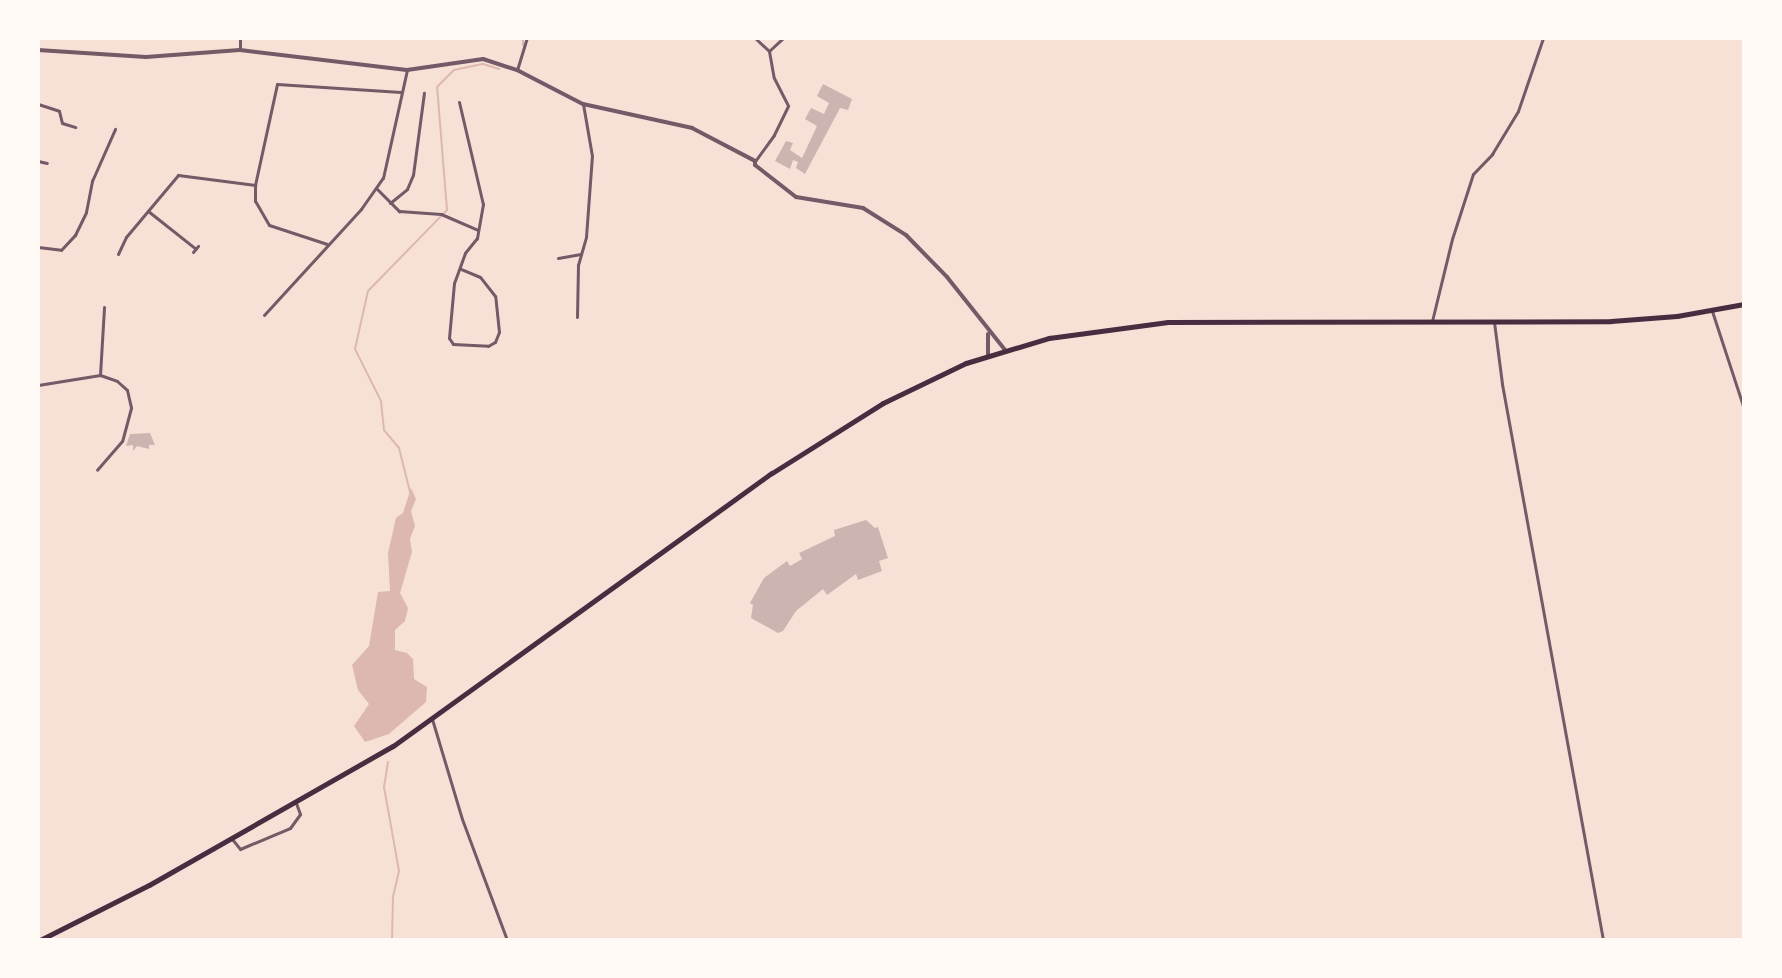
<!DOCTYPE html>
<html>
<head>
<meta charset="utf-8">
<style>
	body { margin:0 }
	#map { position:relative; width:1782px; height:978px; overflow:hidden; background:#f7e1d7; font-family:Lora,serif }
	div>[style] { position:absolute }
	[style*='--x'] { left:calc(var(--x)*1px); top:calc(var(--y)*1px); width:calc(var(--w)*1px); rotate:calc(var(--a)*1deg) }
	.water>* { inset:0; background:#dcb8b0 }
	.stream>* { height:2px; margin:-1px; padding:0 1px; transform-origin:1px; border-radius:1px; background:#dcb8b0 }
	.building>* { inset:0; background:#ccb4b1 }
	.minor>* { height:3px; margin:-1.5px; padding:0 1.5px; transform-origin:1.5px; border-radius:1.5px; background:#755966 }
	.tertiary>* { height:4px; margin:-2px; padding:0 2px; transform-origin:2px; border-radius:2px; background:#755966 }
	.primary>* { height:5px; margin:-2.5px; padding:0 2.5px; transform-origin:2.5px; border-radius:2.5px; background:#4a2c40 }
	span { translate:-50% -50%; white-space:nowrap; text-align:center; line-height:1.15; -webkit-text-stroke:8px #fffaf5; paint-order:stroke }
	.frame { position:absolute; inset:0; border:40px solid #fffaf5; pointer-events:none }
</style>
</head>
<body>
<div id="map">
	<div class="water">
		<i style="clip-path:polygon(411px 488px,416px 499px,411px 511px,415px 526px,410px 539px,412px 552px,400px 593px,408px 608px,405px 621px,395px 630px,395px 650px,407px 653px,413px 659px,414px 679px,427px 687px,426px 702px,389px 734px,365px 742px,354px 726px,369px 704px,358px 690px,352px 665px,369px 646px,378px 592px,390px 591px,388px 553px,396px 518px,403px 513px)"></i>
	</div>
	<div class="stream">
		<i style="--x:523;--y:45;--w:7;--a:-90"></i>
		<i style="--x:410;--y:492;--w:45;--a:-104"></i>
		<i style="--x:399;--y:448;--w:23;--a:-130"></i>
		<i style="--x:384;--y:430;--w:29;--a:-96"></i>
		<i style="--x:381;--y:401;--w:58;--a:-116.6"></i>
		<i style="--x:355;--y:349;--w:59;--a:-77.4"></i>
		<i style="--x:368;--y:291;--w:113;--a:-45.7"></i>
		<i style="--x:447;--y:210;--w:123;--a:-94.6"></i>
		<i style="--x:437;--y:87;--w:24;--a:-45"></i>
		<i style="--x:454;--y:70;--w:30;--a:-12"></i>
		<i style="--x:483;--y:64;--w:17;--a:17"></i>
		<i style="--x:388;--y:762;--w:25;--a:99"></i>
		<i style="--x:384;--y:787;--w:85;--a:79.9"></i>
		<i style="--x:399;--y:871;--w:26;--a:103"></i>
		<i style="--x:393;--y:896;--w:44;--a:91.3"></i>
	</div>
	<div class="building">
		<i style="clip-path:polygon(823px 84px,852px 99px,848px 110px,840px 108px,805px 174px,796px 168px,798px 162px,793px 160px,790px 169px,775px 161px,786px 141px,793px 143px,790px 150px,802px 158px,817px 126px,805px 119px,811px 108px,824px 114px,829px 103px,817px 96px)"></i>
		<i style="clip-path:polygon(150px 433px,155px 445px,149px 445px,149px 449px,137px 446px,133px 451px,133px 445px,126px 446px,130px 434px)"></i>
		<i style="clip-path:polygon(866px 520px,875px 528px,878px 527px,888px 558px,879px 561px,882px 571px,858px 580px,856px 574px,827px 595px,823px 589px,796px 611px,783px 631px,778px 633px,751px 618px,753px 605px,750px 603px,764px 578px,787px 561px,790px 566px,802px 559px,799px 553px,835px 536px,834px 530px)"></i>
	</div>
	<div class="minor">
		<i style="--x:755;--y:38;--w:19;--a:43"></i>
		<i style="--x:769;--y:51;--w:27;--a:80"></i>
		<i style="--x:774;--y:78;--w:31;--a:63"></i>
		<i style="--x:788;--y:106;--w:32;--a:116"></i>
		<i style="--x:774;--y:135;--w:32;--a:126"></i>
		<i style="--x:240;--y:50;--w:12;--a:-90"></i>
		<i style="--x:769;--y:51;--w:19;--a:-43"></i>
		<i style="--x:517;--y:70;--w:34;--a:-73"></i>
		<i style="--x:459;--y:102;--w:105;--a:76.8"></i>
		<i style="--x:483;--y:204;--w:35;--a:100"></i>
		<i style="--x:477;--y:238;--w:19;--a:129"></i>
		<i style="--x:465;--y:253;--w:32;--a:110"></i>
		<i style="--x:454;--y:283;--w:55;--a:95.2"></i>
		<i style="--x:449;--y:338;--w:7;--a:56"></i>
		<i style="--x:453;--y:344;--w:35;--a:3"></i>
		<i style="--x:488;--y:346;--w:8;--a:-30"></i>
		<i style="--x:495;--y:342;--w:11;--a:-68"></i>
		<i style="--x:499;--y:332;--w:36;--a:-96"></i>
		<i style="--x:495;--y:296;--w:24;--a:-128"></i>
		<i style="--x:480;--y:277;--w:21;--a:-157"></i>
		<i style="--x:38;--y:104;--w:22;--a:18"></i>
		<i style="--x:59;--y:111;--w:12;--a:76"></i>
		<i style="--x:62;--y:123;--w:14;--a:17"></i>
		<i style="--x:38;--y:161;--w:9;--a:13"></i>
		<i style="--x:376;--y:188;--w:33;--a:45"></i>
		<i style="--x:399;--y:211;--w:42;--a:4.1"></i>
		<i style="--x:441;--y:214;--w:40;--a:23.4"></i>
		<i style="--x:390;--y:203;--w:22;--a:-39"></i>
		<i style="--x:407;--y:189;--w:15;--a:-67"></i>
		<i style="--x:413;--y:175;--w:83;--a:-82.4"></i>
		<i style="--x:148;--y:211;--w:61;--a:38.4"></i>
		<i style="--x:327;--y:244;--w:61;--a:-161.9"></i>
		<i style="--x:269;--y:225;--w:28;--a:-120"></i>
		<i style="--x:255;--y:201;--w:16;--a:-90"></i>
		<i style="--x:255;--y:185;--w:103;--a:-77.7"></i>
		<i style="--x:277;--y:84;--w:124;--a:3.7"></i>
		<i style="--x:38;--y:247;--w:23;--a:7"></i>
		<i style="--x:61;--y:250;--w:21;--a:-47"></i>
		<i style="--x:75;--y:235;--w:25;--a:-64"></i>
		<i style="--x:86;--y:212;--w:32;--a:-79"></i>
		<i style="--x:92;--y:181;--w:57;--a:-66.1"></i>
		<i style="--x:193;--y:252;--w:8;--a:-50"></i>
		<i style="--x:118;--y:254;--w:19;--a:-65"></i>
		<i style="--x:126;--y:237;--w:81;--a:-50"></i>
		<i style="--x:178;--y:175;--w:78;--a:7.4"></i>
		<i style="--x:558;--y:258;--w:23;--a:-10"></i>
		<i style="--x:1712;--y:311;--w:103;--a:71.9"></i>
		<i style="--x:264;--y:315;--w:144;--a:-47.5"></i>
		<i style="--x:361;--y:209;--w:38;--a:-55"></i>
		<i style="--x:383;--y:178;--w:111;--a:-77.5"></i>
		<i style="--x:577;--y:317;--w:52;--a:-88.9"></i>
		<i style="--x:578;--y:265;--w:29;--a:-74"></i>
		<i style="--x:586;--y:237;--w:81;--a:-85.8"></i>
		<i style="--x:592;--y:156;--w:53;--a:-99.8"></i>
		<i style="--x:1432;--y:321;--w:84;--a:-76.3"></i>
		<i style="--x:1452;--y:239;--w:68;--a:-72.1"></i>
		<i style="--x:1473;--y:174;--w:28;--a:-46"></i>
		<i style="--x:1492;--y:154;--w:50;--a:-58.8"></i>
		<i style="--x:1518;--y:111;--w:77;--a:-71.1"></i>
		<i style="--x:1494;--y:322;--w:63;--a:82.6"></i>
		<i style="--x:1502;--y:384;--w:565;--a:79.7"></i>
		<i style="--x:100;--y:375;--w:68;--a:-86.6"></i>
		<i style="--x:38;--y:385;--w:63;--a:-9.2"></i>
		<i style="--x:100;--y:375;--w:18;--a:19"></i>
		<i style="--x:117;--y:381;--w:13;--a:42"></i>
		<i style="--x:127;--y:390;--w:18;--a:77"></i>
		<i style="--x:131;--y:408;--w:34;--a:105"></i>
		<i style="--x:122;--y:441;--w:38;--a:131"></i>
		<i style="--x:432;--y:719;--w:104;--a:73.3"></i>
		<i style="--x:462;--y:819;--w:129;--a:69.6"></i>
		<i style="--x:232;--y:839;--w:13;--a:51"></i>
		<i style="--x:240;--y:849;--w:54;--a:-22.8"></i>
		<i style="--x:290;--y:828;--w:17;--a:-54"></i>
		<i style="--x:300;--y:814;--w:12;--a:-110"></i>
	</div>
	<div class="tertiary">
		<i style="--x:38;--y:50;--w:108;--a:3.7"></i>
		<i style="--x:146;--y:57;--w:94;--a:-4.3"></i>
		<i style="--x:240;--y:50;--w:168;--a:6.8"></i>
		<i style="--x:407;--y:70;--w:77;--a:-8.2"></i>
		<i style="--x:483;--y:59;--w:36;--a:18"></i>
		<i style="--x:517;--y:70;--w:74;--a:27.3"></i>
		<i style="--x:583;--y:104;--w:112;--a:12.4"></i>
		<i style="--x:692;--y:128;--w:71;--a:27.6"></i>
		<i style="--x:755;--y:161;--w:4;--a:90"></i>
		<i style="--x:755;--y:165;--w:52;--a:38"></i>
		<i style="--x:796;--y:197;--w:68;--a:9.3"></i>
		<i style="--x:863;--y:208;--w:51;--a:32.1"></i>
		<i style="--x:906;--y:235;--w:59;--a:45.7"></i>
		<i style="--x:947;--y:277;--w:93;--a:51.5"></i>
		<i style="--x:988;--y:355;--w:21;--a:-90"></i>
	</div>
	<div class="primary">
		<i style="--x:40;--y:940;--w:122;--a:-26.8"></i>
		<i style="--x:149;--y:885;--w:281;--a:-29.7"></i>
		<i style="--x:393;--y:746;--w:467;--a:-35.8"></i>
		<i style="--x:772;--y:473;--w:131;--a:-32.2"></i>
		<i style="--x:883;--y:403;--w:92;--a:-25.7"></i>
		<i style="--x:966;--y:363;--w:87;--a:-16.8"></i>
		<i style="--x:1049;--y:338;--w:120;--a:-7.7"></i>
		<i style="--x:1168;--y:322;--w:443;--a:-0.1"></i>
		<i style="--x:1611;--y:321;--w:66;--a:-4.3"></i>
		<i style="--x:1677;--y:316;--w:68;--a:-10.2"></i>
	</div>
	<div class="frame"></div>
</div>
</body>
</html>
